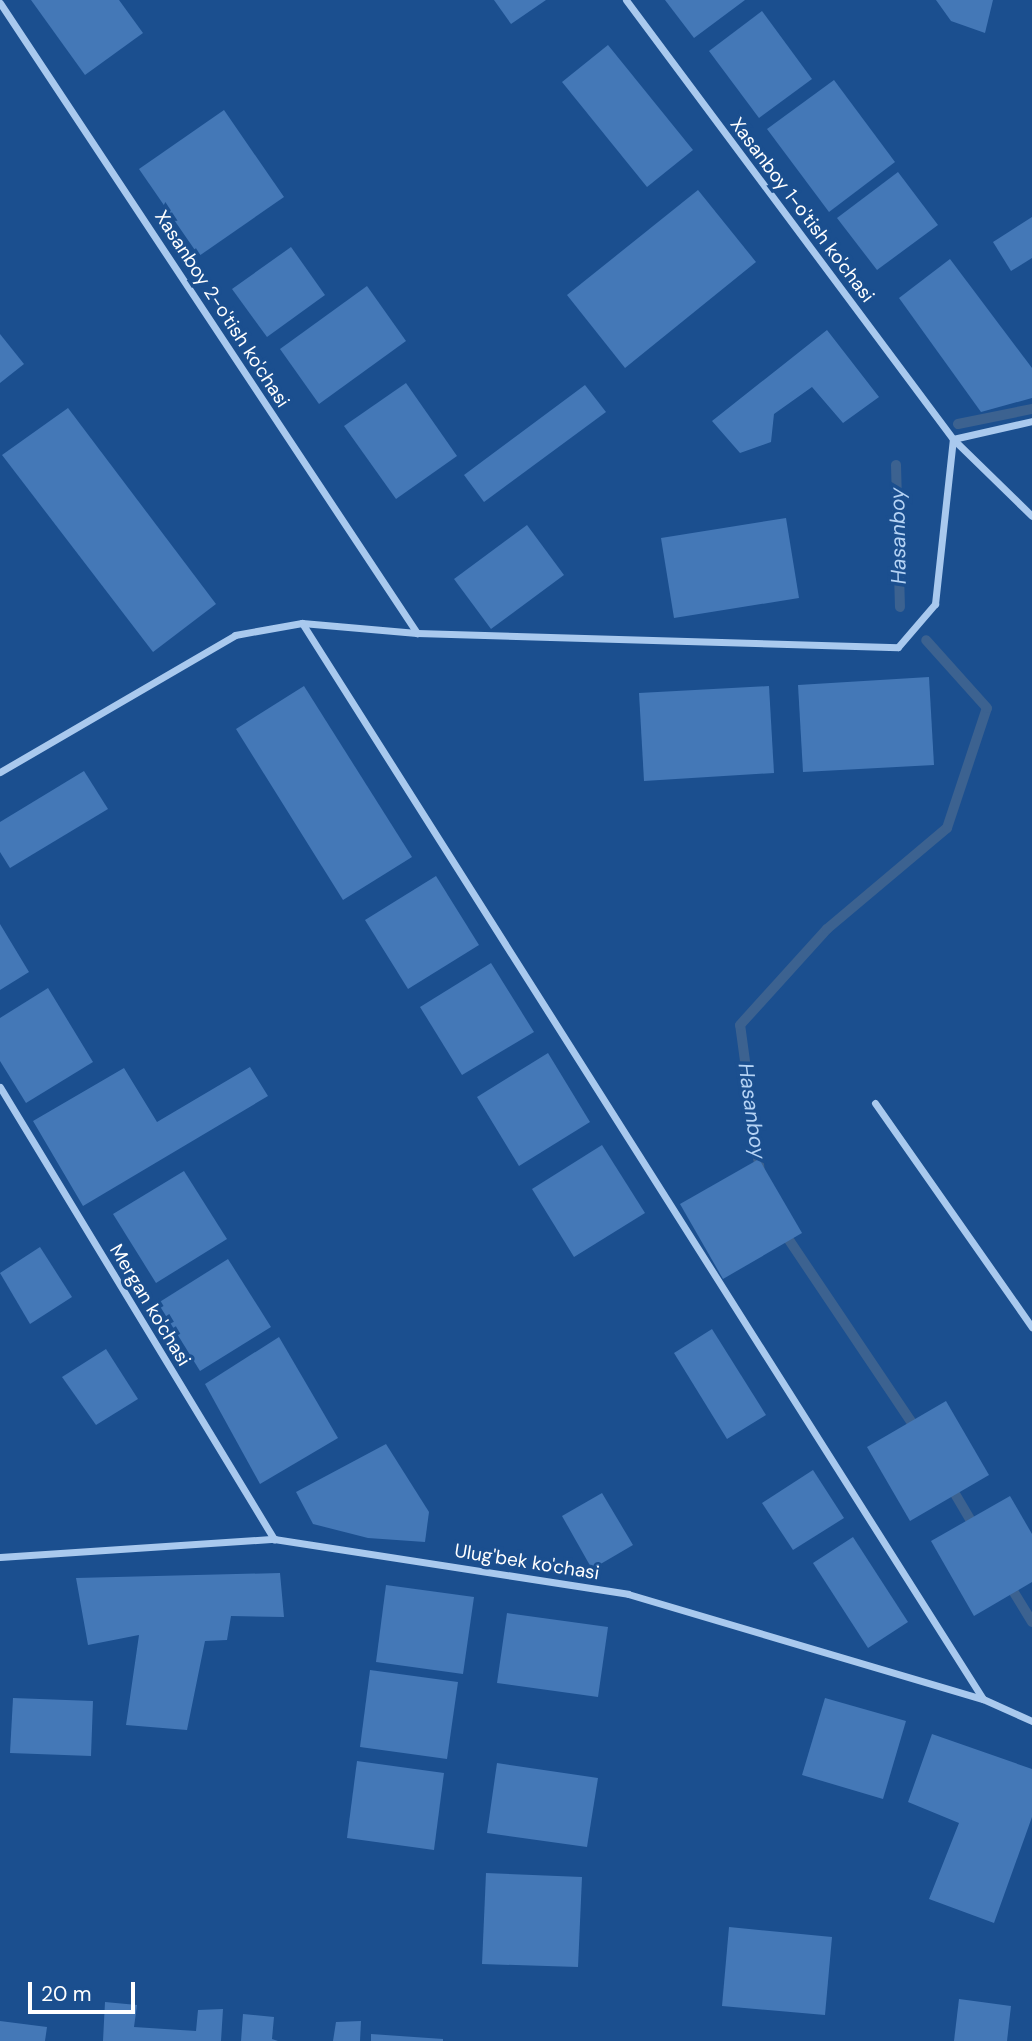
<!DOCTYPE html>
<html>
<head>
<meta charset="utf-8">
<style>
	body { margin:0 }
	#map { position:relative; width:1032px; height:2041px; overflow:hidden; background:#1b4f8f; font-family:"DM Sans",sans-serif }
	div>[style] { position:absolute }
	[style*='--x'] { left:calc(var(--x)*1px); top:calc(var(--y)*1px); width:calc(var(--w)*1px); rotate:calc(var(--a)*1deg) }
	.stream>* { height:10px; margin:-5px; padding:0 5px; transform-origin:5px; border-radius:5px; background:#3c6290 }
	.building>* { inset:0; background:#4478b7 }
	.minor>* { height:7px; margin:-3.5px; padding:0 3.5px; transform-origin:3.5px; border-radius:3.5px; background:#a9c9ee }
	span { translate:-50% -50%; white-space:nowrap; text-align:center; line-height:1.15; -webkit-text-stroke:7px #1b4f8f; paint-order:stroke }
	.street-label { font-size:19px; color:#fff }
	.water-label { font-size:21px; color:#b5d3f5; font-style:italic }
	.scale { position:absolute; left:28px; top:1982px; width:107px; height:32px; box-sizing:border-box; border:4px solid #fff; border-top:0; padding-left:9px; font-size:21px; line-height:24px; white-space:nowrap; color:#fff; -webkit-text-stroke:5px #1b4f8f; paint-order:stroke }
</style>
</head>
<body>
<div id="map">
	<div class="stream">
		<i style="--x:958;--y:424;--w:76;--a:-11.5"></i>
		<i style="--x:896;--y:465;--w:142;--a:88.4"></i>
		<i style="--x:760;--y:1172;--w:148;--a:-97.7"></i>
		<i style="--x:740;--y:1025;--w:130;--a:-47.8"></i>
		<i style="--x:827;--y:929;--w:157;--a:-40.1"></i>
		<i style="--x:947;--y:828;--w:126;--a:-71.6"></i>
		<i style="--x:987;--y:708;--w:91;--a:-131.9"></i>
		<i style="--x:783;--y:1231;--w:242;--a:56.1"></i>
		<i style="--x:948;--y:1482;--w:57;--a:59.4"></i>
		<i style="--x:1007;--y:1581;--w:48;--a:58.6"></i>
	</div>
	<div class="building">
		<i style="clip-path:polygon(31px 0,119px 0,143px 33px,85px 75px)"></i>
		<i style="clip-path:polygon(494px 0,546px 0,511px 24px)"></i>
		<i style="clip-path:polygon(665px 0,745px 0,694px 38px)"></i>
		<i style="clip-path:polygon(936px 0,993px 0,985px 33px,951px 21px)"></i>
		<i style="clip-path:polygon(762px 11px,812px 79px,759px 118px,709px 51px)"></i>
		<i style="clip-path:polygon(608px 45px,693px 150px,647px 187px,562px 82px)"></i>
		<i style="clip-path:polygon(834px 80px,895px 162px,829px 212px,767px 129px)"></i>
		<i style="clip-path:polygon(224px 110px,284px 197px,199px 256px,139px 169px)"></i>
		<i style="clip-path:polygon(898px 172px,938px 225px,877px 270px,837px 218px)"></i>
		<i style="clip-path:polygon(698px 190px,756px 262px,625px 368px,567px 295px)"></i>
		<i style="clip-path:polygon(1032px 217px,1032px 258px,1011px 271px,993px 242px)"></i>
		<i style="clip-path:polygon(291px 247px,325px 295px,267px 337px,232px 289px)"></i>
		<i style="clip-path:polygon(950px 259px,1032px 368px,1032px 398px,981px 412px,899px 298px)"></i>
		<i style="clip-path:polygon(367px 286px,406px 341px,319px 404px,280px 349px)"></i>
		<i style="clip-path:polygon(827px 330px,879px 397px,843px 423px,812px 387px,774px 414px,771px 442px,740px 453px,712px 421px)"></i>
		<i style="clip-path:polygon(0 334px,24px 364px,0 383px)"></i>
		<i style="clip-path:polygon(406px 383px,457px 456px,396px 499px,344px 426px)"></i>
		<i style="clip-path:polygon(585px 385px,606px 412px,484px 502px,464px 475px)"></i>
		<i style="clip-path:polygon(68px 408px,216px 604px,153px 652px,2px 455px)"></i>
		<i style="clip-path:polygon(786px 518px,799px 598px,674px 618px,661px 538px)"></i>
		<i style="clip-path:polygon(527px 525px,564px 575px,491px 629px,454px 579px)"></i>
		<i style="clip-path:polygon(929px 677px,934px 765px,803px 772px,798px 685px)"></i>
		<i style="clip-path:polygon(304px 686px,412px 857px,343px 900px,236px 729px)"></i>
		<i style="clip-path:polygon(769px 686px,774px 773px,644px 781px,639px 693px)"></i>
		<i style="clip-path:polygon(84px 771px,108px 809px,10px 868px,0 852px,0 822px)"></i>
		<i style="clip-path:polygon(436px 876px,479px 945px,408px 989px,365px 920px)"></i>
		<i style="clip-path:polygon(0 924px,29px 972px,0 990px)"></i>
		<i style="clip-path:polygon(491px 963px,534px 1032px,462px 1075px,420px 1007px)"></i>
		<i style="clip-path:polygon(48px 988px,93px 1062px,26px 1103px,0 1061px,0 1018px)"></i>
		<i style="clip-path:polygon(548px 1053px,590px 1122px,519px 1166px,477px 1097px)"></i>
		<i style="clip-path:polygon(250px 1067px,268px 1096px,83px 1206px,33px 1121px,124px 1068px,157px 1122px)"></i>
		<i style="clip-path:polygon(602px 1145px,645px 1213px,574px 1257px,532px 1189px)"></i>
		<i style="clip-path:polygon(759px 1159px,802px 1233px,723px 1279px,680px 1204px)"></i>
		<i style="clip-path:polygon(184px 1171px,227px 1239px,156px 1283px,113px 1214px)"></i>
		<i style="clip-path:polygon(40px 1247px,72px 1297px,30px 1324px,0 1273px)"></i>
		<i style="clip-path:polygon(228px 1259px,271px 1327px,200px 1371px,158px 1303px)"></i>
		<i style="clip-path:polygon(712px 1329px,766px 1415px,727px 1439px,674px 1353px)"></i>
		<i style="clip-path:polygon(279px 1337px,338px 1438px,260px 1484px,205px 1384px)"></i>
		<i style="clip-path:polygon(106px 1349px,138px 1399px,96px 1425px,62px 1377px)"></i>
		<i style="clip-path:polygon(946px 1401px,989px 1475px,910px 1521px,867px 1447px)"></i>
		<i style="clip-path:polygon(386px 1444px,429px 1512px,425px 1542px,368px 1538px,313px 1524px,296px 1492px)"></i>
		<i style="clip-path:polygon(813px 1470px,844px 1518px,793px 1550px,762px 1503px)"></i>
		<i style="clip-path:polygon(602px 1493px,633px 1545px,592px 1569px,562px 1516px)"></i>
		<i style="clip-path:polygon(1010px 1496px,1032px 1534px,1032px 1582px,974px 1616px,931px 1541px)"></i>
		<i style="clip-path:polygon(853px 1537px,908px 1622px,868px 1648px,813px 1563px)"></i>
		<i style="clip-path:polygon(280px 1573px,284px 1617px,231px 1616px,227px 1640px,205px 1641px,187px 1730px,126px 1725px,139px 1635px,88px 1645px,76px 1578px)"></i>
		<i style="clip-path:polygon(386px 1585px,474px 1597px,463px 1674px,376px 1662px)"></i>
		<i style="clip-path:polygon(507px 1613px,608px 1627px,598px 1697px,497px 1683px)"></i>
		<i style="clip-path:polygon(370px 1670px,458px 1682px,447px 1759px,360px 1747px)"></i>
		<i style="clip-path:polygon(13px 1698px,93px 1701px,91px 1756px,10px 1753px)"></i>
		<i style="clip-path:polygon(825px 1698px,906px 1721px,883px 1799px,802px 1775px)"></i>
		<i style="clip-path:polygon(932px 1734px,1032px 1769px,1032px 1817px,994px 1923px,929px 1899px,959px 1823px,908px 1802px)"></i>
		<i style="clip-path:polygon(357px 1761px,444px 1773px,434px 1850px,347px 1838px)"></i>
		<i style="clip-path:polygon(497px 1763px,598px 1778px,587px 1847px,487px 1833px)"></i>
		<i style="clip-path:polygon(486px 1873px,582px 1877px,578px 1967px,482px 1964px)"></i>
		<i style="clip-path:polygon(729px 1927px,832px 1937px,825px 2015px,722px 2006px)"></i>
		<i style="clip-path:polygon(959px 1999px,1011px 2006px,1007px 2041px,954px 2041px)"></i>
		<i style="clip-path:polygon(105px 2002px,137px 2005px,134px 2027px,196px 2031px,198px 2010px,223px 2009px,221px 2041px,103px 2041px)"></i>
		<i style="clip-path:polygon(243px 2014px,274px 2017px,272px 2039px,278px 2041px,241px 2041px)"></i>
		<i style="clip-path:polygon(0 2021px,47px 2027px,45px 2041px,0 2041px)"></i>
		<i style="clip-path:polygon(361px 2021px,360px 2041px,333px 2041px,336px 2022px)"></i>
		<i style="clip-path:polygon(371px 2034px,443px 2039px,443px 2041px,371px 2041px)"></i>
	</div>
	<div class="minor">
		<i style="--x:626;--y:0;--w:547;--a:53.32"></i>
		<i style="--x:953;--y:439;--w:110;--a:44.3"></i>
		<i style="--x:0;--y:3;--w:756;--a:56.5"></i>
		<i style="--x:953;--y:439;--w:81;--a:-12.8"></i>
		<i style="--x:302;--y:623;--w:1273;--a:57.67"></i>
		<i style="--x:0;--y:772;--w:272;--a:-30.2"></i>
		<i style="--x:235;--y:635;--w:68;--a:-10.2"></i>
		<i style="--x:302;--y:623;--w:115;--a:5"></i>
		<i style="--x:417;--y:633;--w:481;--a:1.7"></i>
		<i style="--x:898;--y:647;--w:57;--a:-49.3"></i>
		<i style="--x:935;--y:604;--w:166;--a:-83.8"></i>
		<i style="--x:0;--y:1087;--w:529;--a:58.78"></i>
		<i style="--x:875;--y:1103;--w:274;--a:55"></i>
		<i style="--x:0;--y:1557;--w:275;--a:-3.8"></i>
		<i style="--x:274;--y:1539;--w:358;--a:8.8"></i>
		<i style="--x:628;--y:1594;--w:370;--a:16.5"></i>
		<i style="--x:983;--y:1699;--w:54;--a:24.2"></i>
	</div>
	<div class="street-label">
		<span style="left:802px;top:210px;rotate:53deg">Xasanboy 1-o'tish ko'chasi</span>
		<span style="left:222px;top:309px;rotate:57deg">Xasanboy 2-o'tish ko'chasi</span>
		<span style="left:150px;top:1305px;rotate:59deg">Mergan ko'chasi</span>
		<span style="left:527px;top:1562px;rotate:9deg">Ulug'bek ko'chasi</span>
	</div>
	<div class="water-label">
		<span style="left:898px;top:536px;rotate:-91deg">Hasanboy</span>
		<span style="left:752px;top:1111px;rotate:82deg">Hasanboy</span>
	</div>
	<div class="scale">20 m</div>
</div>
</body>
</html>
